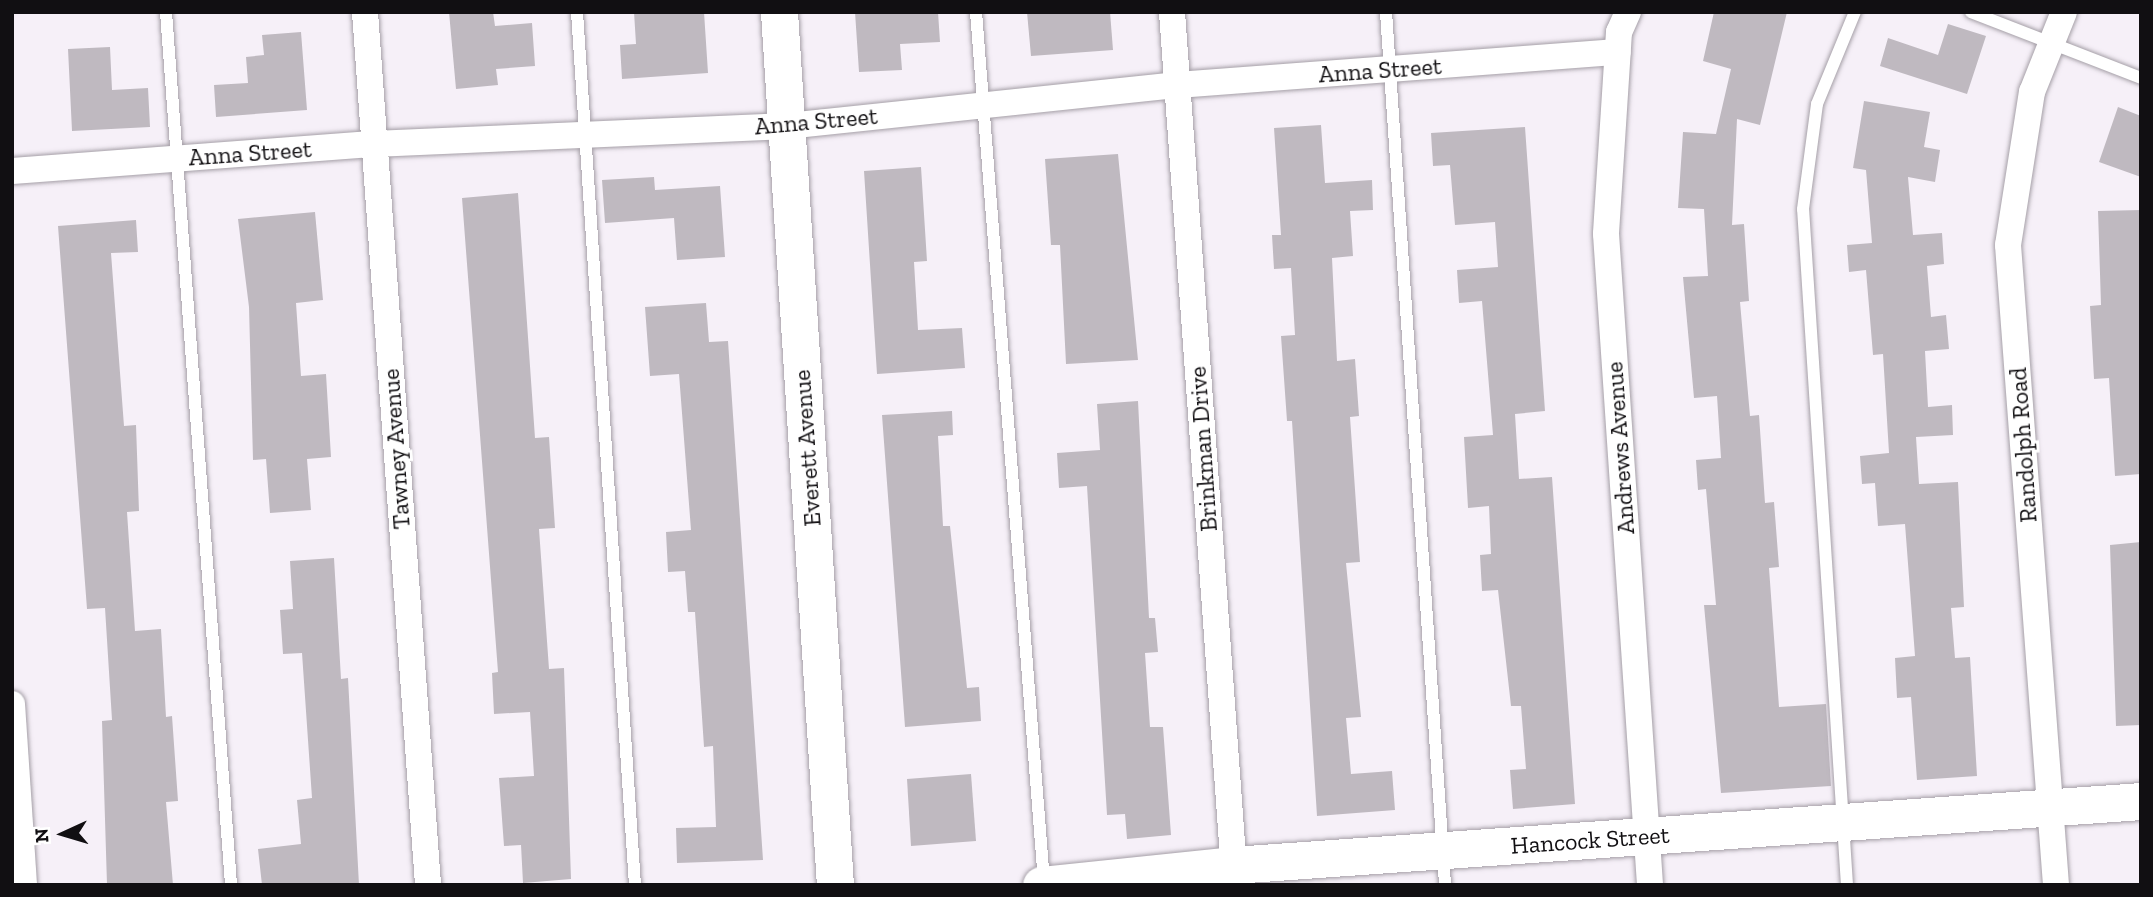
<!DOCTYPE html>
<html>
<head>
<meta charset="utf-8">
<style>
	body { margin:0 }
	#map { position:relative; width:2153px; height:897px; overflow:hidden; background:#f6f0f8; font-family:"Zilla Slab",serif }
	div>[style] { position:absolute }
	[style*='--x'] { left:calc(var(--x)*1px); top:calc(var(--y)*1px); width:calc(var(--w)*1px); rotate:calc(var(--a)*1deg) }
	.building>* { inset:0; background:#bfb9c0 }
	.roads { filter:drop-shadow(0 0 2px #a59fa7) drop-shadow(0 0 2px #a59fa7) }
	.lane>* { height:12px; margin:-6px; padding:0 6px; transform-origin:6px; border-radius:6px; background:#fff }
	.street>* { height:26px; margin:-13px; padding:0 13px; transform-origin:13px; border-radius:13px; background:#fff }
	.secondary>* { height:37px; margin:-18.5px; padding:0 18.5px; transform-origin:18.5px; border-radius:18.5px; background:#fff }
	span { translate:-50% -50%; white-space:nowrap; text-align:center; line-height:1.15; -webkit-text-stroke:6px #fff; paint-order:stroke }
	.street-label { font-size:24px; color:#110f12 }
	.frame { position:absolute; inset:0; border:14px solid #110f12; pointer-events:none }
	.north { position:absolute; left:28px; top:799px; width:70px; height:70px; -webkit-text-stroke:5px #fff; paint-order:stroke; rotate:266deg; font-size:19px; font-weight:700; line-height:28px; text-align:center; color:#110f12 }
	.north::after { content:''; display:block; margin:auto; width:24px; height:32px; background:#110f12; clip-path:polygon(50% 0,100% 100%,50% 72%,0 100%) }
</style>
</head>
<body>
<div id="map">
	<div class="building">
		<i style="clip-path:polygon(449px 12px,493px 12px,495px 26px,532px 23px,535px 66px,496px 69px,498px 85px,456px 89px)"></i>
		<i style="clip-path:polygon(634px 12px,704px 12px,708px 73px,622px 79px,620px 45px,636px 44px)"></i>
		<i style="clip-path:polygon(855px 12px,938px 12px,940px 42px,900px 44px,902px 70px,859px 72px)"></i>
		<i style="clip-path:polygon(1027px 12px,1110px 12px,1113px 50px,1031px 56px)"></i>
		<i style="clip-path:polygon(1714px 12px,1787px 12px,1760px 125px,1737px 119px,1732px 225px,1744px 224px,1749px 301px,1740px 302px,1750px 416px,1759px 415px,1765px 503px,1774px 502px,1779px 567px,1769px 568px,1779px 707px,1826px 704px,1831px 786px,1721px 793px,1704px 605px,1716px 605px,1706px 489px,1698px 490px,1696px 460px,1721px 458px,1717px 396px,1694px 398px,1683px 277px,1708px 276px,1704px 209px,1678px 208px,1683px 132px,1716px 134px,1731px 69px,1703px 61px)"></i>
		<i style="clip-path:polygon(1948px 24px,1986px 36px,1967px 94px,1880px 66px,1888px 38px,1938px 55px)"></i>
		<i style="clip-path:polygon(301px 32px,307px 110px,216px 117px,214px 85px,248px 83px,246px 57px,264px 55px,262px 35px)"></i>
		<i style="clip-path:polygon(110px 47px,112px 90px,148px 88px,150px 127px,72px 131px,68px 49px)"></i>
		<i style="clip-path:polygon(1864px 101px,1930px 112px,1924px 147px,1940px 150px,1935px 182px,1908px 177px,1913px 235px,1942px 233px,1944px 264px,1927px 266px,1931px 317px,1946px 315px,1949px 349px,1925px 351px,1928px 407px,1952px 405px,1953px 435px,1916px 437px,1919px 484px,1958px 482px,1964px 607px,1951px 608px,1955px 658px,1970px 657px,1977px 776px,1917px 780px,1911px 697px,1897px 698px,1895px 658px,1915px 656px,1905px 524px,1878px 526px,1875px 483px,1862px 484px,1860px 456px,1889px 453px,1883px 354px,1873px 355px,1866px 270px,1849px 272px,1847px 245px,1872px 243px,1866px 170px,1853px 168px)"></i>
		<i style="clip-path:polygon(2118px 107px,2141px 116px,2141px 177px,2099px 162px)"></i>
		<i style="clip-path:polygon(1321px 125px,1325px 183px,1372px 180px,1373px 210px,1350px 211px,1353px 256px,1332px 258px,1337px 361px,1355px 359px,1359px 416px,1350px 417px,1360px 562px,1346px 563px,1361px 717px,1346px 718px,1351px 774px,1392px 771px,1395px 810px,1317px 816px,1292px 421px,1287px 421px,1281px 336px,1295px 335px,1291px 268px,1274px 269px,1272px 235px,1281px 235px,1274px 128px)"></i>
		<i style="clip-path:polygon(1525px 127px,1545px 411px,1515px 414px,1519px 479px,1552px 477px,1575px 804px,1513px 809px,1510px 770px,1526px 769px,1521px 706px,1511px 706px,1498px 590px,1482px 591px,1480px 555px,1491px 554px,1489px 506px,1468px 508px,1464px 437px,1493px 435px,1482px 301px,1459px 303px,1457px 270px,1498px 267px,1495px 222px,1455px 225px,1450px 165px,1433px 166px,1431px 133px)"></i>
		<i style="clip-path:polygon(1118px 154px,1138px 360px,1066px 364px,1060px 245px,1051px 245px,1045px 159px)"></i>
		<i style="clip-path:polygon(921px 167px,927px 261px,914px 262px,918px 330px,962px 328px,965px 368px,877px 374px,864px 171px)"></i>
		<i style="clip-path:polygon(654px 177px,655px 190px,720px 186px,725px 257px,677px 260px,674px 218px,605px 223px,602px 180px)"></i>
		<i style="clip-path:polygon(518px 193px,535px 438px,549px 437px,555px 528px,539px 529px,549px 669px,564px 668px,571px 879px,523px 883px,521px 845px,504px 846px,499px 778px,534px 776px,530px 712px,494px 714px,492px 673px,498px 672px,462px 198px)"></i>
		<i style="clip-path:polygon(2141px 210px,2141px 474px,2115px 476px,2109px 378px,2094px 379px,2090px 306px,2101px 305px,2098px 211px)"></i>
		<i style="clip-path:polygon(315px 212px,323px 300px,296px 303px,301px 376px,326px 374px,331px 457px,307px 459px,311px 510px,270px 513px,266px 459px,253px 460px,249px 307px,238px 219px)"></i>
		<i style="clip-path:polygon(136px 220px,138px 252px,111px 253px,124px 426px,136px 425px,139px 511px,127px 512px,135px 631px,161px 629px,166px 717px,172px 716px,178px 801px,166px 802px,173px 885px,107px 885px,102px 721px,112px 720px,105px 608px,87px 609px,58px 226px)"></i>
		<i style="clip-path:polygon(706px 303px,709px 342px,728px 341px,763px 860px,677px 863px,676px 828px,716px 827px,713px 746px,704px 747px,695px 612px,688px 612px,685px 571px,668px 572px,666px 532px,691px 530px,679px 374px,650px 376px,645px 307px)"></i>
		<i style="clip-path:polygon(1138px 401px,1149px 618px,1155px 618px,1158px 652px,1145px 653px,1150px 727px,1163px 727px,1171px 835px,1127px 839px,1125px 814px,1107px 815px,1087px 486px,1059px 488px,1057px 453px,1100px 450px,1097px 404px)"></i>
		<i style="clip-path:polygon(952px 411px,953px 435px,938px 436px,943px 526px,950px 526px,967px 688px,979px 687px,981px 721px,905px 727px,882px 415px)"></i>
		<i style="clip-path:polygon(2141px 542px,2141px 725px,2116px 726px,2110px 545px)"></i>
		<i style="clip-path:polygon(334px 558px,341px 679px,348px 678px,359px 885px,262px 885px,258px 849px,301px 844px,297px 800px,312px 798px,302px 653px,283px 654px,280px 610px,293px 609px,290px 561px)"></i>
		<i style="clip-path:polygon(971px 774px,976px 841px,911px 846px,907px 779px)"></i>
	</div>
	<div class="roads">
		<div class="lane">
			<i style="--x:166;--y:12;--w:875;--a:85.74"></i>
			<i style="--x:577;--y:12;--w:875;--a:86.2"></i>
			<i style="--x:976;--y:12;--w:872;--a:85.53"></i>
			<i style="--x:1386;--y:12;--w:875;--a:86.13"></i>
			<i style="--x:1971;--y:12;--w:182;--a:21.2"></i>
			<i style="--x:1847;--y:885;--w:677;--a:-93.72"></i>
			<i style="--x:1803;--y:209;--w:106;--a:-82.4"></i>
			<i style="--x:1817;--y:104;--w:100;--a:-67.6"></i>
		</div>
		<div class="street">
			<i style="--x:365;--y:12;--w:875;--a:85.87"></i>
			<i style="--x:1172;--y:12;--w:875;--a:85.87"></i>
			<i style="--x:1628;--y:12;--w:22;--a:114"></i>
			<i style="--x:1619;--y:32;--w:202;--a:93.7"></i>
			<i style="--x:1606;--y:234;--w:652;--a:86.13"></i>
			<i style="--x:12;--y:171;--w:364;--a:-4.3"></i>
			<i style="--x:375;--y:144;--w:412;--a:-2.5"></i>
			<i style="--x:787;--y:126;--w:392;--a:-6"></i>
			<i style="--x:1177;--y:85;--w:442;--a:-4.3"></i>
			<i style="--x:12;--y:704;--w:181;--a:86.2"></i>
			<i style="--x:2056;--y:885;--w:642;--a:-94.29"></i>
			<i style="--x:2008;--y:245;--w:155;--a:-81.1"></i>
			<i style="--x:2032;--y:92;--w:86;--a:-68.2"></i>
		</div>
		<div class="secondary">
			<i style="--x:779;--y:12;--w:875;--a:86.33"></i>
			<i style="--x:1041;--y:885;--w:193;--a:-5.9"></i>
			<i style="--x:1233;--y:865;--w:910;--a:-4.03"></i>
		</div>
	</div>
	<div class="street-label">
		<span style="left:1380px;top:70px;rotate:-4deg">Anna Street</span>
		<span style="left:816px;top:121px;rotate:-5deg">Anna Street</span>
		<span style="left:250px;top:153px;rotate:-4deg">Anna Street</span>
		<span style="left:2023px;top:445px;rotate:-94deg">Randolph Road</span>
		<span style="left:807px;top:448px;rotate:-94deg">Everett Avenue</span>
		<span style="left:1620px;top:448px;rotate:-94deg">Andrews Avenue</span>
		<span style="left:396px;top:449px;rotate:-94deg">Tawney Avenue</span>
		<span style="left:1203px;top:449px;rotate:-94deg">Brinkman Drive</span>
		<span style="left:1590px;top:840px;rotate:-4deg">Hancock Street</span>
	</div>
	<div class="frame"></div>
	<div class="north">N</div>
</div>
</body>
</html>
